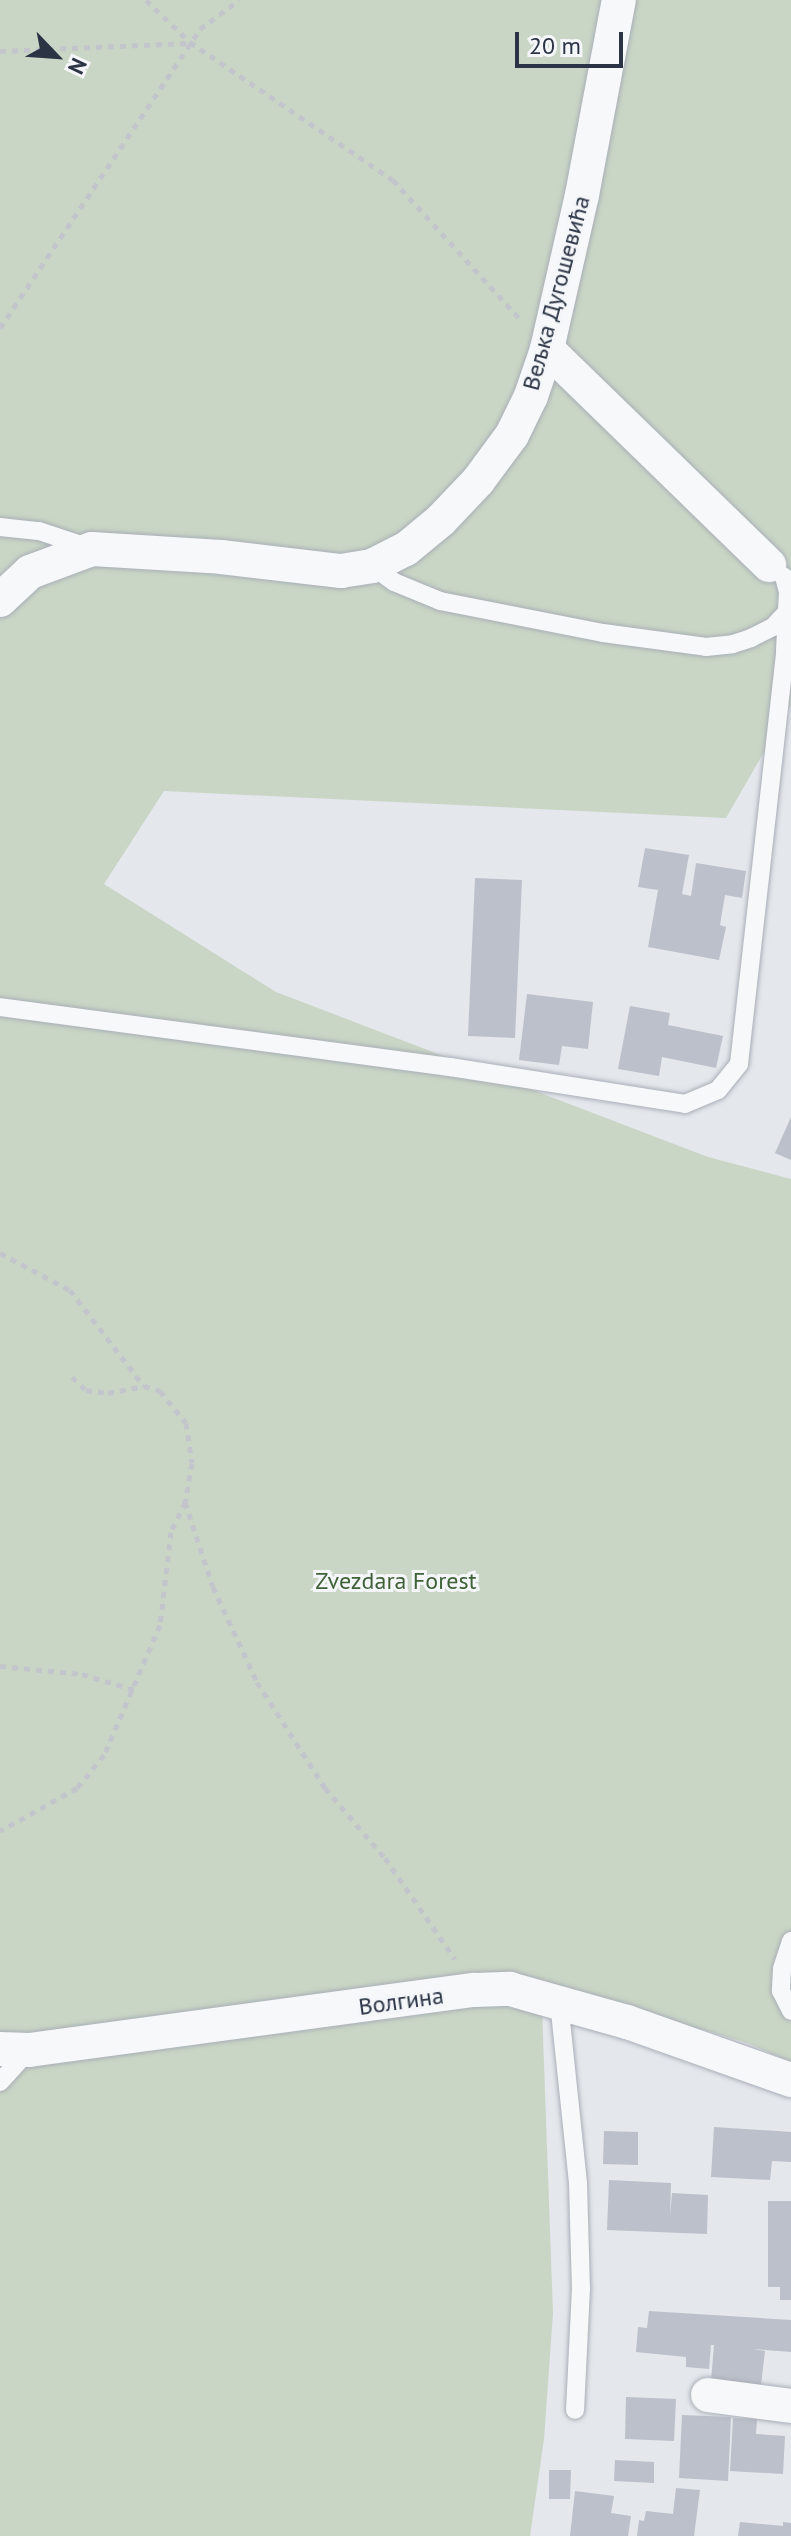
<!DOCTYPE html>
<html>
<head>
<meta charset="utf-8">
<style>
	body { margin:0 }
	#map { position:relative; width:791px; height:2536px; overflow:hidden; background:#e4e7ec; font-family:"PT Sans",sans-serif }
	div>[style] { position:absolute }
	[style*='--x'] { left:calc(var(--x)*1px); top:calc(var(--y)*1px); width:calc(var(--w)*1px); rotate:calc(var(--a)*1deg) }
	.green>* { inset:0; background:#c9d6c5 }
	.building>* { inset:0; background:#bbc0ca }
	.path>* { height:5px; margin-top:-2.5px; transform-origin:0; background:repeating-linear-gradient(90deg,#c2c5cb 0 6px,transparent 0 12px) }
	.roads { filter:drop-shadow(0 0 2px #a9aeb7) drop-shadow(0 0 2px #a9aeb7) }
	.service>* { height:18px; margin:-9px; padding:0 9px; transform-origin:9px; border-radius:9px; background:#f7f8fa }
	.minor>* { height:34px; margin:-17px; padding:0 17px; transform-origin:17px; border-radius:17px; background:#f7f8fa }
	span { translate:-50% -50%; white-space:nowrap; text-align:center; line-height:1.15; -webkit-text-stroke:6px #f4f6f9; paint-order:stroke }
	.street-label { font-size:24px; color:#2b3445 }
	.park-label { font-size:24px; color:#3f6138 }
	.north { position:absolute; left:16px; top:16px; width:80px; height:80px; -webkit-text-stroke:6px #f4f6f9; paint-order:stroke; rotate:115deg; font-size:22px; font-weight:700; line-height:32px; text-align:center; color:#2b3445 }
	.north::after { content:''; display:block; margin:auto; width:28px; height:36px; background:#2b3445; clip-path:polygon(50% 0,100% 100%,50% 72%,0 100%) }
	.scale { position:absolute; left:515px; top:32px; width:108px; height:36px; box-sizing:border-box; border:4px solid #2b3445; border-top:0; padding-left:10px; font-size:24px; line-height:28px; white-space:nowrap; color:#2b3445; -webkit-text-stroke:6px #f4f6f9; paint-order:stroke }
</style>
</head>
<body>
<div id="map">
	<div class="green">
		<i style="clip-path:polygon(0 0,791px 0,791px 705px,726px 818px,164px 791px,104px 884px,276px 992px,708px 1157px,791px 1179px,791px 2062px,747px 2043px,541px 1981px,553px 2313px,544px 2439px,530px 2536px,0 2536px)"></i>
	</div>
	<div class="building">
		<i style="clip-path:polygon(645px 848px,689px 855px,682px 894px,691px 896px,696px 863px,746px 871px,742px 898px,725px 895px,720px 925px,726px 927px,719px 960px,648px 947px,658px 890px,638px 887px)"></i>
		<i style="clip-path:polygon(475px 878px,522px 880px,515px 1038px,468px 1036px)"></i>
		<i style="clip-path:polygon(527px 994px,593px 1002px,588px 1049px,562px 1046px,559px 1065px,519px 1060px)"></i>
		<i style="clip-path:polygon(630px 1006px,670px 1013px,668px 1025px,723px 1036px,716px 1068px,662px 1057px,659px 1076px,618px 1069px)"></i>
		<i style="clip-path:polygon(791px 1117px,791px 1160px,775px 1153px)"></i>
		<i style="clip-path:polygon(714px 2127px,791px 2132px,791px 2162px,772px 2161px,770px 2180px,711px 2177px)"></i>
		<i style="clip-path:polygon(604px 2131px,638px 2132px,638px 2165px,603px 2164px)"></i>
		<i style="clip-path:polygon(609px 2180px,671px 2183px,670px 2217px,672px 2193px,708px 2195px,707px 2234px,607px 2230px)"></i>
		<i style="clip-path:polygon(768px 2201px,791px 2201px,791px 2300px,780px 2300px,780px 2287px,768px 2287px)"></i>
		<i style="clip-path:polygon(649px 2311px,791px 2320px,791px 2352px,753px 2349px,765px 2351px,761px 2385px,711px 2381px,714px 2345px,711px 2345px,709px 2369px,686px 2367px,686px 2357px,636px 2352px,638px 2327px,647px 2328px)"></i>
		<i style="clip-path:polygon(626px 2397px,676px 2399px,674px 2441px,625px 2439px)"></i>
		<i style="clip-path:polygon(682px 2415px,731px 2417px,728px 2481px,679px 2478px)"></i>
		<i style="clip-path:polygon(733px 2418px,757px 2419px,756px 2434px,785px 2436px,783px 2474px,730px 2471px)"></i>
		<i style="clip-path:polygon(615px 2460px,654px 2462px,654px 2483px,614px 2481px)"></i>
		<i style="clip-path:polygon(549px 2470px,571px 2470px,570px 2499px,549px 2499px)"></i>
		<i style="clip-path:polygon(676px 2488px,700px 2490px,694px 2536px,637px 2536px,639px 2520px,644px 2521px,646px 2511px,673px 2514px)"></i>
		<i style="clip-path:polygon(575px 2491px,614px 2496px,611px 2513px,631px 2516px,628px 2536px,570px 2536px)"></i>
		<i style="clip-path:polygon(740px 2522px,783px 2526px,783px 2522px,791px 2523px,791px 2536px,738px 2536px)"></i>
	</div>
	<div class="path">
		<i style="--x:146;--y:0;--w:61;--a:43.7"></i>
		<i style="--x:190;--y:42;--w:245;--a:34.2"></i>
		<i style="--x:393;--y:180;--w:188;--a:47.6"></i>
		<i style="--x:0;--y:51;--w:189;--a:-2.4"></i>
		<i style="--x:0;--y:328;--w:360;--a:-56.2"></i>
		<i style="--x:200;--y:29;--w:49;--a:-36.6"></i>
		<i style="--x:0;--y:1253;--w:79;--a:27.9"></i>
		<i style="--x:70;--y:1290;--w:121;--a:52.4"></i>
		<i style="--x:144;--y:1386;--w:17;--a:17"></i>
		<i style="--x:160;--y:1391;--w:41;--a:50.9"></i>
		<i style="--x:186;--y:1423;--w:40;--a:81.5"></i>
		<i style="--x:192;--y:1463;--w:40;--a:100"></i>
		<i style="--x:185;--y:1502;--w:33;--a:115"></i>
		<i style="--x:171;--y:1532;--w:94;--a:96.7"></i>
		<i style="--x:160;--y:1625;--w:142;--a:113.3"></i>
		<i style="--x:104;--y:1755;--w:43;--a:129.3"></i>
		<i style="--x:77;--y:1788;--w:88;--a:150.8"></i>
		<i style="--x:72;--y:1377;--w:19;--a:43"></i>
		<i style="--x:86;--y:1390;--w:22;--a:8"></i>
		<i style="--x:108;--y:1393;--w:37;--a:-11"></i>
		<i style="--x:185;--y:1502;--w:89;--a:71.8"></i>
		<i style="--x:213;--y:1587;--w:105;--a:65.1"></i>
		<i style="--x:257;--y:1682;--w:126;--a:57.3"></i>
		<i style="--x:325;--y:1788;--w:92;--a:49.4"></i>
		<i style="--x:385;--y:1858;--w:123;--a:55.3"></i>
		<i style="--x:0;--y:1666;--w:82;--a:5.6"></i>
		<i style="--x:82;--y:1674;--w:55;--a:16.8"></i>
	</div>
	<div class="roads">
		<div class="service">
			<i style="--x:0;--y:527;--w:39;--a:6"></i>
			<i style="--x:39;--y:531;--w:54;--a:18.4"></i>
			<i style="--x:372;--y:566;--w:27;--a:36"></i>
			<i style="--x:394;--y:582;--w:50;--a:22.4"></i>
			<i style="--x:440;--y:601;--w:166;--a:11.1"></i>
			<i style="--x:603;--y:633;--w:104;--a:7.7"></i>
			<i style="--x:706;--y:647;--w:27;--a:-6"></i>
			<i style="--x:733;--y:644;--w:19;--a:-18"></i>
			<i style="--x:751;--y:638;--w:25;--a:-27"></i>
			<i style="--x:773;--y:627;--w:21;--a:-47"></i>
			<i style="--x:0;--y:1007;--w:454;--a:7.6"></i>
			<i style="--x:450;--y:1067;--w:238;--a:8.9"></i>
			<i style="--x:685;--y:1104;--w:36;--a:-23"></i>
			<i style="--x:718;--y:1090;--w:33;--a:-51"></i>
			<i style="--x:739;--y:1064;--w:416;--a:-83.6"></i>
			<i style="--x:785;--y:651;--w:59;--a:-87.1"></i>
			<i style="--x:788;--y:592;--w:16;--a:-105"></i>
			<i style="--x:791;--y:1941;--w:29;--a:108"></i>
			<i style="--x:782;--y:1969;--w:22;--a:93"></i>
			<i style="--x:781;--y:1991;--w:22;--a:63"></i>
			<i style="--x:559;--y:2002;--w:182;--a:84"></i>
			<i style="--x:578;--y:2183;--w:105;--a:88.4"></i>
			<i style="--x:581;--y:2288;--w:122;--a:92.8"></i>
			<i style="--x:0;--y:2082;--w:43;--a:-47.8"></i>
		</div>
		<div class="minor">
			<i style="--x:547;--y:349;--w:310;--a:44.2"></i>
			<i style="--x:0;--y:600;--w:41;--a:-43"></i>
			<i style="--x:30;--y:572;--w:66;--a:-20.4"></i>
			<i style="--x:92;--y:549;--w:129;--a:3.5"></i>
			<i style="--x:221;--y:557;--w:121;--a:6.7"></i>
			<i style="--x:341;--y:571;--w:31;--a:-9"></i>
			<i style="--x:372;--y:566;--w:38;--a:-27"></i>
			<i style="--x:406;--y:549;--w:45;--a:-39.6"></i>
			<i style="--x:441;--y:520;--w:54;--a:-46.5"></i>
			<i style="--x:478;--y:481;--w:57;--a:-53.5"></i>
			<i style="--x:512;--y:435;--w:43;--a:-64"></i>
			<i style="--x:531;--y:396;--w:50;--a:-71.2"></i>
			<i style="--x:547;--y:349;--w:158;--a:-77.2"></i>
			<i style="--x:582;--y:195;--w:198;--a:-79.3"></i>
			<i style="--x:0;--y:2049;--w:29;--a:2"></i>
			<i style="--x:29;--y:2050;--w:450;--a:-7.7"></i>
			<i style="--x:475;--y:1990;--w:35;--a:-2"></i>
			<i style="--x:510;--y:1989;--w:122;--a:15.8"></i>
			<i style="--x:627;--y:2022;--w:174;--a:19.5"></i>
			<i style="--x:708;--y:2395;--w:84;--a:7.5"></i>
		</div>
	</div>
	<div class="street-label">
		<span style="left:556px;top:293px;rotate:-75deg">Вељка Дугошевића</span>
		<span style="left:401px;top:2001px;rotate:-8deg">Волгина</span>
	</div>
	<div class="park-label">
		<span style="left:396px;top:1581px">Zvezdara Forest</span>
	</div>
	<div class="north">N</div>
	<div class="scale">20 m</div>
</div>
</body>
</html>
